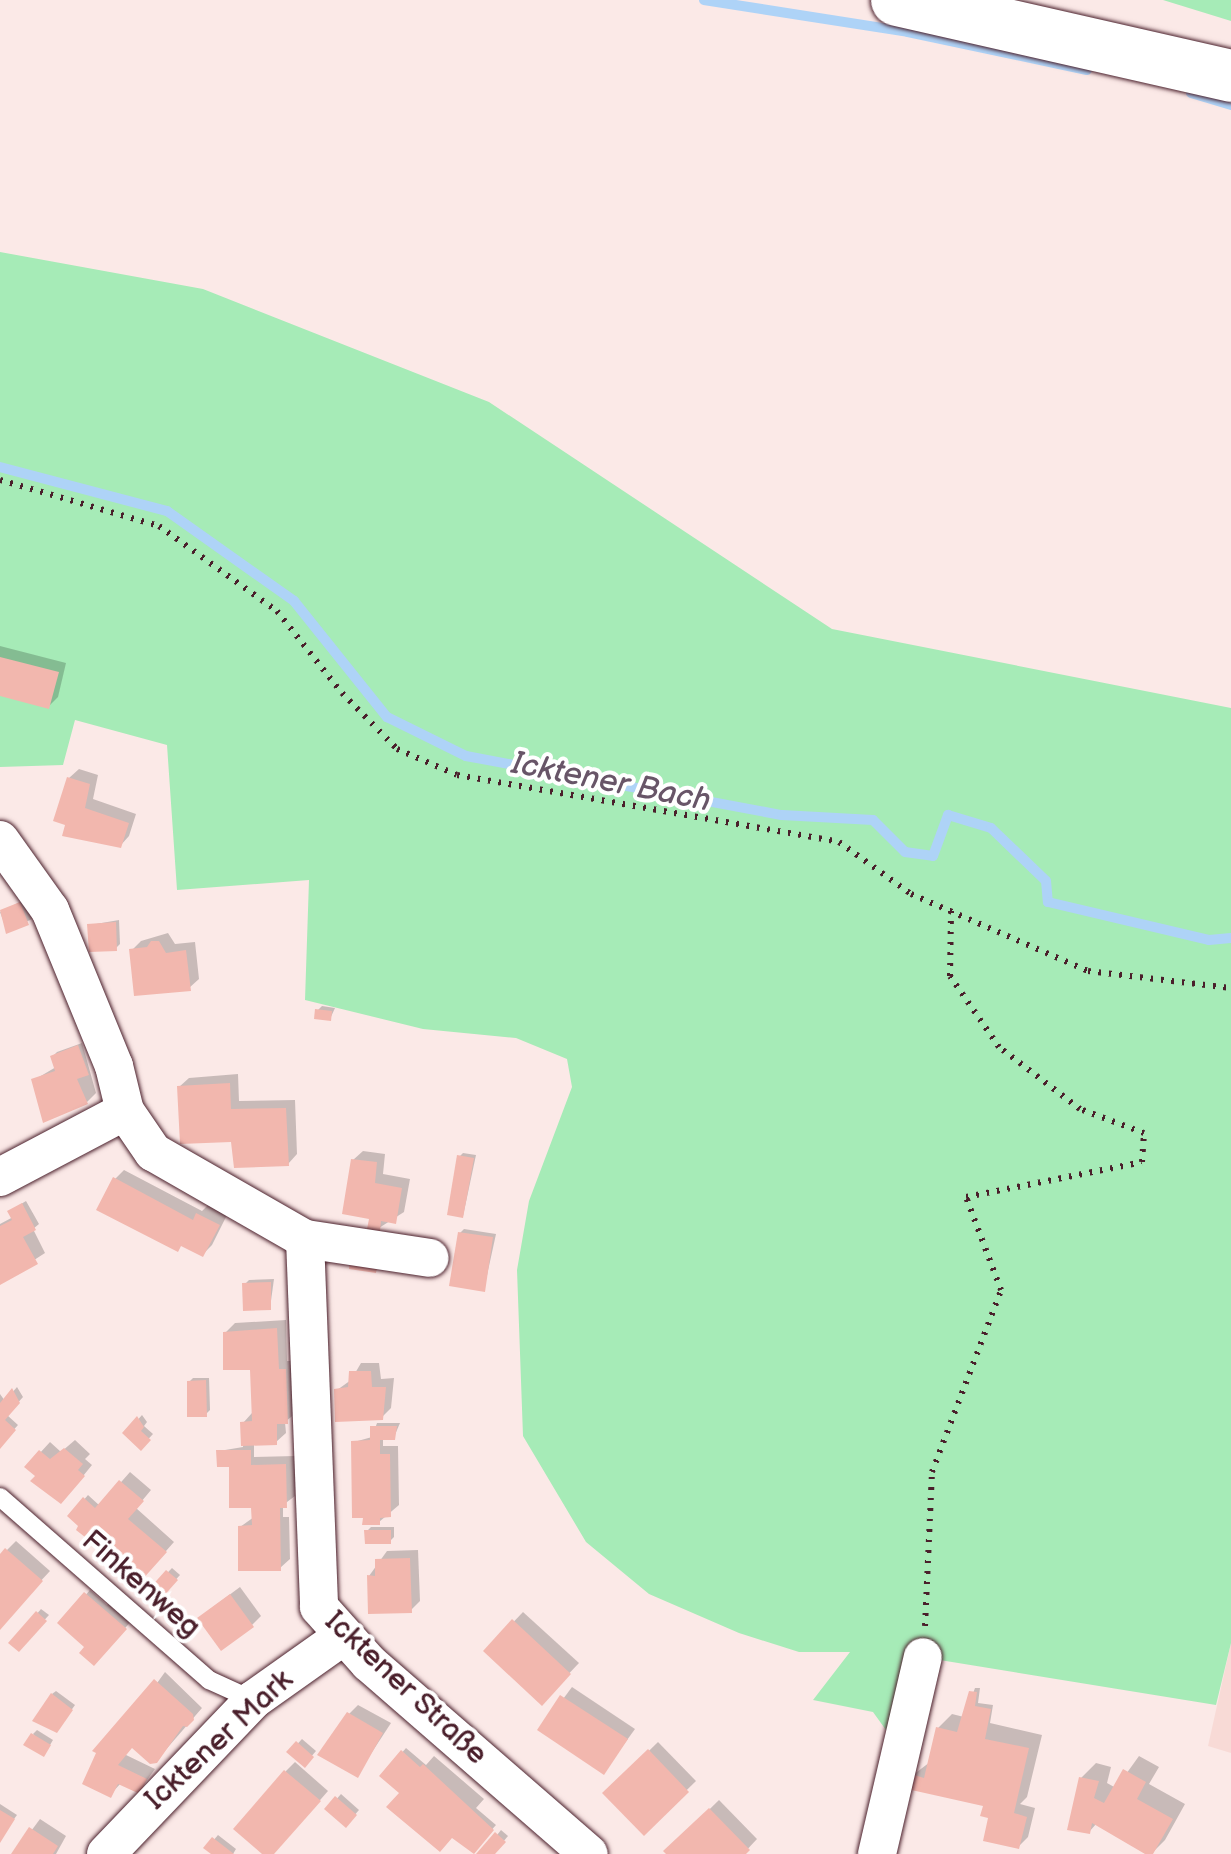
<!DOCTYPE html>
<html>
<head>
<meta charset="utf-8">
<style>
	body { margin:0 }
	#map { position:relative; width:1231px; height:1854px; overflow:hidden; background:#fbe9e7; font-family:"Balsamiq Sans",sans-serif }
	div>[style] { position:absolute }
	[style*='--x'] { left:calc(var(--x)*1px); top:calc(var(--y)*1px); width:calc(var(--w)*1px); rotate:calc(var(--a)*1deg) }
	.built>* { inset:0; background:#f8dad6 }
	.green>* { inset:0; background:#a6ebb7 }
	.shadow>* { inset:0; background:#0003 }
	.stream>* { height:10px; margin:-5px; padding:0 5px; transform-origin:5px; border-radius:5px; background:#aed3f7 }
	.building>* { inset:0; background:#f2b7ae }
	.path>* { height:6px; margin-top:-3px; transform-origin:0; background:repeating-linear-gradient(90deg,#4a1f2b 0 2.5px,transparent 0 10.5px) }
	.roads { filter:drop-shadow(0 0 2px #4a1f2b) drop-shadow(0 0 2px #4a1f2b) }
	.lane>* { height:18px; margin:-9px; padding:0 9px; transform-origin:9px; border-radius:9px; background:#fff }
	.street>* { height:38px; margin:-19px; padding:0 19px; transform-origin:19px; border-radius:19px; background:#fff }
	.secondary>* { height:52px; margin:-26px; padding:0 26px; transform-origin:26px; border-radius:26px; background:#fff }
	span { translate:-50% -50%; white-space:nowrap; text-align:center; line-height:1.15; -webkit-text-stroke:8px #fff; paint-order:stroke }
	.street-label { font-size:30px; color:#4a1f2b }
	.water-label { font-size:32px; color:#685568; font-style:italic }
</style>
</head>
<body>
<div id="map">
	<div class="built">
		<i style="clip-path:polygon(1231px 1643px,1231px 1753px,1208px 1746px)"></i>
	</div>
	<div class="green">
		<i style="clip-path:polygon(1163px 0,1231px 0,1231px 21px)"></i>
		<i style="clip-path:polygon(0 252px,203px 289px,489px 402px,832px 629px,1231px 708px,1231px 1643px,1216px 1705px,909px 1655px,891px 1737px,873px 1712px,813px 1700px,850px 1652px,799px 1652px,739px 1633px,649px 1594px,586px 1542px,523px 1436px,517px 1270px,529px 1201px,572px 1087px,567px 1059px,516px 1038px,423px 1029px,305px 1000px,309px 880px,177px 890px,167px 745px,75px 720px,63px 765px,0 767px)"></i>
	</div>
	<div class="shadow">
		<i style="clip-path:polygon(0 646px,66px 663px,58px 697px,49px 706px,0 694px)"></i>
		<i style="clip-path:polygon(79px 769px,98px 775px,93px 799px,136px 814px,129px 836px,120px 846px,65px 834px,69px 778px)"></i>
		<i style="clip-path:polygon(24px 900px,32px 919px,7px 931px,0 912px)"></i>
		<i style="clip-path:polygon(119px 920px,120px 944px,116px 948px,90px 925px)"></i>
		<i style="clip-path:polygon(168px 933px,175px 944px,195px 942px,199px 979px,189px 988px,132px 950px,141px 941px)"></i>
		<i style="clip-path:polygon(322px 1006px,335px 1008px,330px 1019px,318px 1010px)"></i>
		<i style="clip-path:polygon(82px 1043px,96px 1093px,87px 1102px,34px 1080px,56px 1067px,53px 1056px,57px 1052px)"></i>
		<i style="clip-path:polygon(238px 1074px,239px 1101px,295px 1100px,297px 1154px,288px 1164px,179px 1087px,189px 1078px)"></i>
		<i style="clip-path:polygon(363px 1151px,385px 1154px,383px 1174px,410px 1179px,404px 1212px,379px 1228px,353px 1160px)"></i>
		<i style="clip-path:polygon(463px 1153px,476px 1155px,463px 1216px,459px 1157px)"></i>
		<i style="clip-path:polygon(124px 1170px,202px 1211px,208px 1205px,227px 1215px,212px 1245px,203px 1254px,115px 1179px)"></i>
		<i style="clip-path:polygon(26px 1201px,39px 1224px,33px 1229px,45px 1253px,0 1282px,0 1224px,15px 1216px,16px 1207px)"></i>
		<i style="clip-path:polygon(464px 1229px,496px 1234px,484px 1289px,460px 1233px)"></i>
		<i style="clip-path:polygon(274px 1279px,270px 1308px,245px 1284px,249px 1280px)"></i>
		<i style="clip-path:polygon(286px 1320px,287px 1361px,295px 1361px,296px 1413px,285px 1422px,286px 1433px,276px 1442px,254px 1443px,254px 1457px,295px 1456px,295px 1496px,283px 1505px,283px 1517px,289px 1517px,290px 1559px,280px 1568px,240px 1527px,254px 1517px,254px 1509px,231px 1464px,219px 1451px,243px 1447px,243px 1423px,252px 1413px,253px 1367px,225px 1333px,235px 1323px)"></i>
		<i style="clip-path:polygon(361px 1363px,379px 1363px,381px 1379px,394px 1378px,391px 1408px,382px 1417px,337px 1390px,351px 1380px)"></i>
		<i style="clip-path:polygon(193px 1378px,209px 1378px,210px 1410px,206px 1414px,189px 1382px)"></i>
		<i style="clip-path:polygon(17px 1387px,23px 1397px,7px 1415px,18px 1425px,0 1445px,0 1394px,5px 1401px)"></i>
		<i style="clip-path:polygon(142px 1415px,147px 1422px,144px 1426px,153px 1434px,141px 1447px,126px 1433px)"></i>
		<i style="clip-path:polygon(377px 1423px,400px 1423px,394px 1437px,383px 1438px,383px 1446px,398px 1446px,399px 1505px,379px 1522px,354px 1442px,372px 1437px)"></i>
		<i style="clip-path:polygon(75px 1440px,90px 1454px,85px 1459px,92px 1465px,70px 1492px,28px 1466px,50px 1442px,61px 1452px)"></i>
		<i style="clip-path:polygon(130px 1472px,151px 1490px,136px 1508px,174px 1542px,150px 1569px,70px 1516px,88px 1495px,100px 1506px)"></i>
		<i style="clip-path:polygon(371px 1527px,394px 1527px,394px 1537px,390px 1541px,367px 1531px)"></i>
		<i style="clip-path:polygon(16px 1541px,50px 1571px,0 1625px,0 1557px)"></i>
		<i style="clip-path:polygon(418px 1550px,420px 1601px,411px 1610px,369px 1576px,387px 1551px)"></i>
		<i style="clip-path:polygon(172px 1568px,180px 1575px,161px 1596px,153px 1588px)"></i>
		<i style="clip-path:polygon(240px 1587px,261px 1616px,252px 1625px,209px 1610px)"></i>
		<i style="clip-path:polygon(90px 1590px,107px 1605px,113px 1600px,134px 1618px,103px 1653px,61px 1623px)"></i>
		<i style="clip-path:polygon(41px 1609px,49px 1615px,19px 1648px,12px 1643px)"></i>
		<i style="clip-path:polygon(523px 1612px,579px 1663px,542px 1702px,486px 1651px)"></i>
		<i style="clip-path:polygon(165px 1672px,202px 1708px,156px 1761px,132px 1745px,124px 1754px,155px 1769px,139px 1791px,121px 1783px,110px 1795px,85px 1783px)"></i>
		<i style="clip-path:polygon(572px 1687px,635px 1729px,604px 1772px,540px 1730px)"></i>
		<i style="clip-path:polygon(975px 1688px,980px 1688px,978px 1703px,993px 1705px,990px 1723px,1042px 1735px,1027px 1797px,1020px 1804px,1035px 1808px,1028px 1837px,1018px 1847px,986px 1804px,913px 1775px,930px 1762px,938px 1728px,952px 1714px,964px 1717px)"></i>
		<i style="clip-path:polygon(56px 1691px,75px 1705px,60px 1726px,52px 1694px)"></i>
		<i style="clip-path:polygon(358px 1705px,391px 1723px,357px 1775px,349px 1714px)"></i>
		<i style="clip-path:polygon(37px 1730px,53px 1740px,47px 1750px,33px 1734px)"></i>
		<i style="clip-path:polygon(302px 1739px,316px 1751px,305px 1764px,290px 1752px)"></i>
		<i style="clip-path:polygon(658px 1742px,696px 1781px,644px 1832px,606px 1793px)"></i>
		<i style="clip-path:polygon(406px 1748px,426px 1765px,434px 1756px,484px 1799px,476px 1808px,496px 1825px,472px 1852px,382px 1776px)"></i>
		<i style="clip-path:polygon(1139px 1756px,1159px 1767px,1149px 1784px,1185px 1804px,1165px 1840px,1151px 1854px,1097px 1823px,1089px 1832px,1081px 1778px,1096px 1763px,1111px 1767px,1107px 1783px,1116px 1788px)"></i>
		<i style="clip-path:polygon(295px 1762px,328px 1791px,278px 1848px,265px 1854px,286px 1771px)"></i>
		<i style="clip-path:polygon(341px 1794px,359px 1810px,346px 1825px,328px 1809px)"></i>
		<i style="clip-path:polygon(719px 1800px,757px 1839px,743px 1854px,669px 1854px,667px 1851px)"></i>
		<i style="clip-path:polygon(0 1804px,17px 1815px,0 1838px)"></i>
		<i style="clip-path:polygon(40px 1819px,66px 1836px,56px 1854px,14px 1854px)"></i>
		<i style="clip-path:polygon(501px 1830px,508px 1836px,493px 1854px,482px 1854px)"></i>
		<i style="clip-path:polygon(218px 1835px,236px 1849px,233px 1854px,215px 1854px,207px 1848px)"></i>
	</div>
	<div class="stream">
		<i style="--x:704;--y:0;--w:206;--a:8.9"></i>
		<i style="--x:908;--y:32;--w:183;--a:12"></i>
		<i style="--x:1191;--y:93;--w:42;--a:16.7"></i>
		<i style="--x:0;--y:467;--w:173;--a:14.8"></i>
		<i style="--x:167;--y:511;--w:156;--a:35.3"></i>
		<i style="--x:294;--y:601;--w:149;--a:51.3"></i>
		<i style="--x:387;--y:717;--w:88;--a:26.3"></i>
		<i style="--x:466;--y:756;--w:321;--a:10.6"></i>
		<i style="--x:782;--y:815;--w:91;--a:3.1"></i>
		<i style="--x:873;--y:820;--w:45;--a:45"></i>
		<i style="--x:905;--y:852;--w:28;--a:8"></i>
		<i style="--x:933;--y:856;--w:44;--a:-69.9"></i>
		<i style="--x:948;--y:815;--w:45;--a:16.8"></i>
		<i style="--x:991;--y:828;--w:76;--a:43.9"></i>
		<i style="--x:1046;--y:881;--w:21;--a:85"></i>
		<i style="--x:1048;--y:902;--w:165;--a:13.3"></i>
		<i style="--x:1209;--y:940;--w:22;--a:-5"></i>
	</div>
	<div class="building">
		<i style="clip-path:polygon(0 657px,59px 672px,49px 709px,0 696px)"></i>
		<i style="clip-path:polygon(67px 777px,90px 784px,85px 808px,129px 823px,121px 848px,62px 836px,65px 825px,53px 821px)"></i>
		<i style="clip-path:polygon(20px 902px,29px 925px,6px 934px,0 910px)"></i>
		<i style="clip-path:polygon(116px 922px,117px 951px,89px 952px,87px 924px)"></i>
		<i style="clip-path:polygon(151px 941px,159px 941px,166px 953px,186px 950px,191px 991px,134px 996px,129px 949px,147px 947px)"></i>
		<i style="clip-path:polygon(315px 1009px,332px 1011px,331px 1021px,314px 1019px)"></i>
		<i style="clip-path:polygon(78px 1045px,89px 1075px,77px 1079px,88px 1104px,43px 1123px,31px 1079px,55px 1071px,50px 1056px)"></i>
		<i style="clip-path:polygon(230px 1083px,231px 1109px,286px 1108px,289px 1166px,234px 1168px,231px 1142px,180px 1144px,177px 1086px)"></i>
		<i style="clip-path:polygon(457px 1155px,474px 1158px,463px 1218px,447px 1215px)"></i>
		<i style="clip-path:polygon(351px 1159px,377px 1162px,375px 1183px,402px 1188px,396px 1224px,381px 1221px,380px 1231px,367px 1229px,369px 1219px,342px 1214px)"></i>
		<i style="clip-path:polygon(113px 1177px,193px 1220px,196px 1213px,220px 1225px,203px 1257px,181px 1246px,178px 1252px,96px 1210px)"></i>
		<i style="clip-path:polygon(22px 1203px,36px 1230px,23px 1237px,38px 1264px,0 1285px,0 1226px,12px 1220px,7px 1211px)"></i>
		<i style="clip-path:polygon(458px 1232px,493px 1237px,485px 1292px,449px 1286px)"></i>
		<i style="clip-path:polygon(351px 1254px,379px 1258px,376px 1273px,349px 1269px)"></i>
		<i style="clip-path:polygon(271px 1282px,271px 1310px,243px 1311px,242px 1283px)"></i>
		<i style="clip-path:polygon(277px 1328px,279px 1369px,286px 1369px,288px 1424px,277px 1424px,277px 1445px,241px 1446px,240px 1422px,252px 1421px,250px 1370px,223px 1370px,223px 1332px)"></i>
		<i style="clip-path:polygon(349px 1371px,371px 1371px,372px 1387px,386px 1387px,383px 1420px,335px 1422px,334px 1389px,348px 1387px)"></i>
		<i style="clip-path:polygon(206px 1380px,207px 1417px,187px 1417px,187px 1381px)"></i>
		<i style="clip-path:polygon(12px 1388px,20px 1403px,5px 1420px,16px 1430px,0 1449px,0 1403px)"></i>
		<i style="clip-path:polygon(137px 1416px,144px 1427px,141px 1431px,151px 1440px,141px 1451px,122px 1433px)"></i>
		<i style="clip-path:polygon(370px 1426px,397px 1426px,395px 1440px,380px 1440px,380px 1454px,390px 1454px,391px 1517px,380px 1518px,380px 1525px,362px 1525px,363px 1518px,352px 1518px,351px 1441px,370px 1440px)"></i>
		<i style="clip-path:polygon(64px 1448px,83px 1464px,78px 1470px,85px 1476px,61px 1504px,30px 1481px,35px 1476px,24px 1467px,39px 1450px,50px 1459px)"></i>
		<i style="clip-path:polygon(216px 1450px,251px 1450px,251px 1465px,286px 1464px,287px 1508px,280px 1508px,281px 1571px,238px 1571px,238px 1526px,252px 1525px,251px 1508px,229px 1508px,229px 1467px,217px 1467px)"></i>
		<i style="clip-path:polygon(119px 1480px,144px 1501px,128px 1519px,167px 1552px,141px 1581px,76px 1530px,78px 1526px,67px 1516px,83px 1497px,95px 1508px)"></i>
		<i style="clip-path:polygon(364px 1530px,391px 1530px,391px 1544px,365px 1544px)"></i>
		<i style="clip-path:polygon(5px 1548px,43px 1581px,0 1630px,0 1554px)"></i>
		<i style="clip-path:polygon(410px 1558px,412px 1613px,368px 1614px,367px 1575px,375px 1576px,375px 1559px)"></i>
		<i style="clip-path:polygon(166px 1570px,178px 1580px,161px 1599px,149px 1589px)"></i>
		<i style="clip-path:polygon(84px 1592px,127px 1629px,94px 1666px,79px 1653px,84px 1647px,57px 1623px)"></i>
		<i style="clip-path:polygon(230px 1594px,254px 1627px,221px 1651px,197px 1618px)"></i>
		<i style="clip-path:polygon(36px 1611px,47px 1621px,19px 1652px,8px 1643px)"></i>
		<i style="clip-path:polygon(512px 1619px,571px 1674px,542px 1706px,483px 1651px)"></i>
		<i style="clip-path:polygon(154px 1679px,193px 1714px,194px 1720px,187px 1727px,183px 1726px,157px 1763px,150px 1764px,132px 1748px,118px 1765px,147px 1779px,140px 1794px,118px 1784px,111px 1798px,82px 1784px,96px 1753px,92px 1751px)"></i>
		<i style="clip-path:polygon(969px 1691px,977px 1692px,975px 1706px,991px 1709px,985px 1739px,1029px 1748px,1014px 1813px,1027px 1817px,1019px 1849px,983px 1841px,988px 1818px,980px 1816px,983px 1806px,907px 1789px,911px 1774px,924px 1778px,936px 1727px,957px 1732px)"></i>
		<i style="clip-path:polygon(51px 1693px,73px 1710px,57px 1733px,32px 1721px)"></i>
		<i style="clip-path:polygon(560px 1695px,628px 1739px,604px 1775px,537px 1730px)"></i>
		<i style="clip-path:polygon(347px 1712px,383px 1733px,358px 1778px,317px 1755px)"></i>
		<i style="clip-path:polygon(31px 1733px,51px 1745px,44px 1757px,23px 1745px)"></i>
		<i style="clip-path:polygon(296px 1741px,314px 1757px,305px 1768px,286px 1752px)"></i>
		<i style="clip-path:polygon(648px 1749px,689px 1792px,644px 1836px,602px 1793px)"></i>
		<i style="clip-path:polygon(401px 1750px,420px 1767px,423px 1764px,494px 1830px,474px 1854px,452px 1838px,440px 1852px,386px 1807px,399px 1793px,379px 1776px)"></i>
		<i style="clip-path:polygon(1123px 1769px,1146px 1782px,1137px 1799px,1173px 1819px,1153px 1854px,1145px 1854px,1092px 1823px,1090px 1834px,1067px 1830px,1079px 1777px,1099px 1781px,1094px 1798px,1104px 1803px)"></i>
		<i style="clip-path:polygon(284px 1770px,321px 1801px,274px 1854px,262px 1854px,233px 1829px)"></i>
		<i style="clip-path:polygon(335px 1796px,357px 1815px,346px 1828px,324px 1809px)"></i>
		<i style="clip-path:polygon(709px 1808px,750px 1850px,746px 1854px,666px 1854px,663px 1851px)"></i>
		<i style="clip-path:polygon(0 1810px,15px 1819px,0 1843px)"></i>
		<i style="clip-path:polygon(29px 1827px,58px 1846px,53px 1854px,11px 1854px)"></i>
		<i style="clip-path:polygon(495px 1832px,506px 1842px,495px 1854px,476px 1854px)"></i>
		<i style="clip-path:polygon(212px 1837px,234px 1854px,211px 1854px,203px 1848px)"></i>
	</div>
	<div class="path">
		<i style="--x:0;--y:480;--w:166;--a:16.1"></i>
		<i style="--x:159;--y:526;--w:145;--a:35.8"></i>
		<i style="--x:277;--y:611;--w:105;--a:51.6"></i>
		<i style="--x:342;--y:693;--w:78;--a:45.5"></i>
		<i style="--x:397;--y:749;--w:65;--a:23.4"></i>
		<i style="--x:457;--y:775;--w:388;--a:9.9"></i>
		<i style="--x:839;--y:842;--w:89;--a:35.8"></i>
		<i style="--x:911;--y:894;--w:193;--a:23.5"></i>
		<i style="--x:1088;--y:971;--w:144;--a:6.8"></i>
		<i style="--x:925;--y:1626;--w:154;--a:-87.4"></i>
		<i style="--x:932;--y:1472;--w:195;--a:-69.2"></i>
		<i style="--x:1001;--y:1290;--w:99;--a:-110.6"></i>
		<i style="--x:966;--y:1197;--w:179;--a:-11.2"></i>
		<i style="--x:1142;--y:1162;--w:29;--a:-86"></i>
		<i style="--x:1144;--y:1133;--w:68;--a:-159.4"></i>
		<i style="--x:1080;--y:1109;--w:102;--a:-142.6"></i>
		<i style="--x:999;--y:1047;--w:86;--a:-124.6"></i>
		<i style="--x:950;--y:976;--w:65;--a:-89.1"></i>
	</div>
	<div class="roads">
		<div class="lane">
			<i style="--x:0;--y:1497;--w:278;--a:41.2"></i>
			<i style="--x:209;--y:1680;--w:48;--a:24.4"></i>
		</div>
		<div class="street">
			<i style="--x:0;--y:840;--w:86;--a:54.5"></i>
			<i style="--x:50;--y:910;--w:169;--a:67.7"></i>
			<i style="--x:114;--y:1066;--w:46;--a:76.3"></i>
			<i style="--x:125;--y:1111;--w:50;--a:55.7"></i>
			<i style="--x:153;--y:1152;--w:175;--a:29.8"></i>
			<i style="--x:305;--y:1239;--w:368;--a:87.8"></i>
			<i style="--x:319;--y:1607;--w:75;--a:48.2"></i>
			<i style="--x:369;--y:1663;--w:291;--a:41"></i>
			<i style="--x:0;--y:1177;--w:141;--a:-27.8"></i>
			<i style="--x:305;--y:1239;--w:126;--a:8.6"></i>
			<i style="--x:106;--y:1854;--w:213;--a:-46.3"></i>
			<i style="--x:253;--y:1700;--w:109;--a:-35.3"></i>
			<i style="--x:877;--y:1854;--w:202;--a:-76.9"></i>
		</div>
		<div class="secondary">
			<i style="--x:897;--y:0;--w:343;--a:12.8"></i>
		</div>
	</div>
	<div class="street-label">
		<span style="left:141px;top:1584px;rotate:41deg">Finkenweg</span>
		<span style="left:406px;top:1688px;rotate:43deg">Icktener Straße</span>
		<span style="left:219px;top:1740px;rotate:-43deg">Icktener Mark</span>
	</div>
	<div class="water-label">
		<span style="left:611px;top:783px;rotate:11deg">Icktener Bach</span>
	</div>
</div>
</body>
</html>
